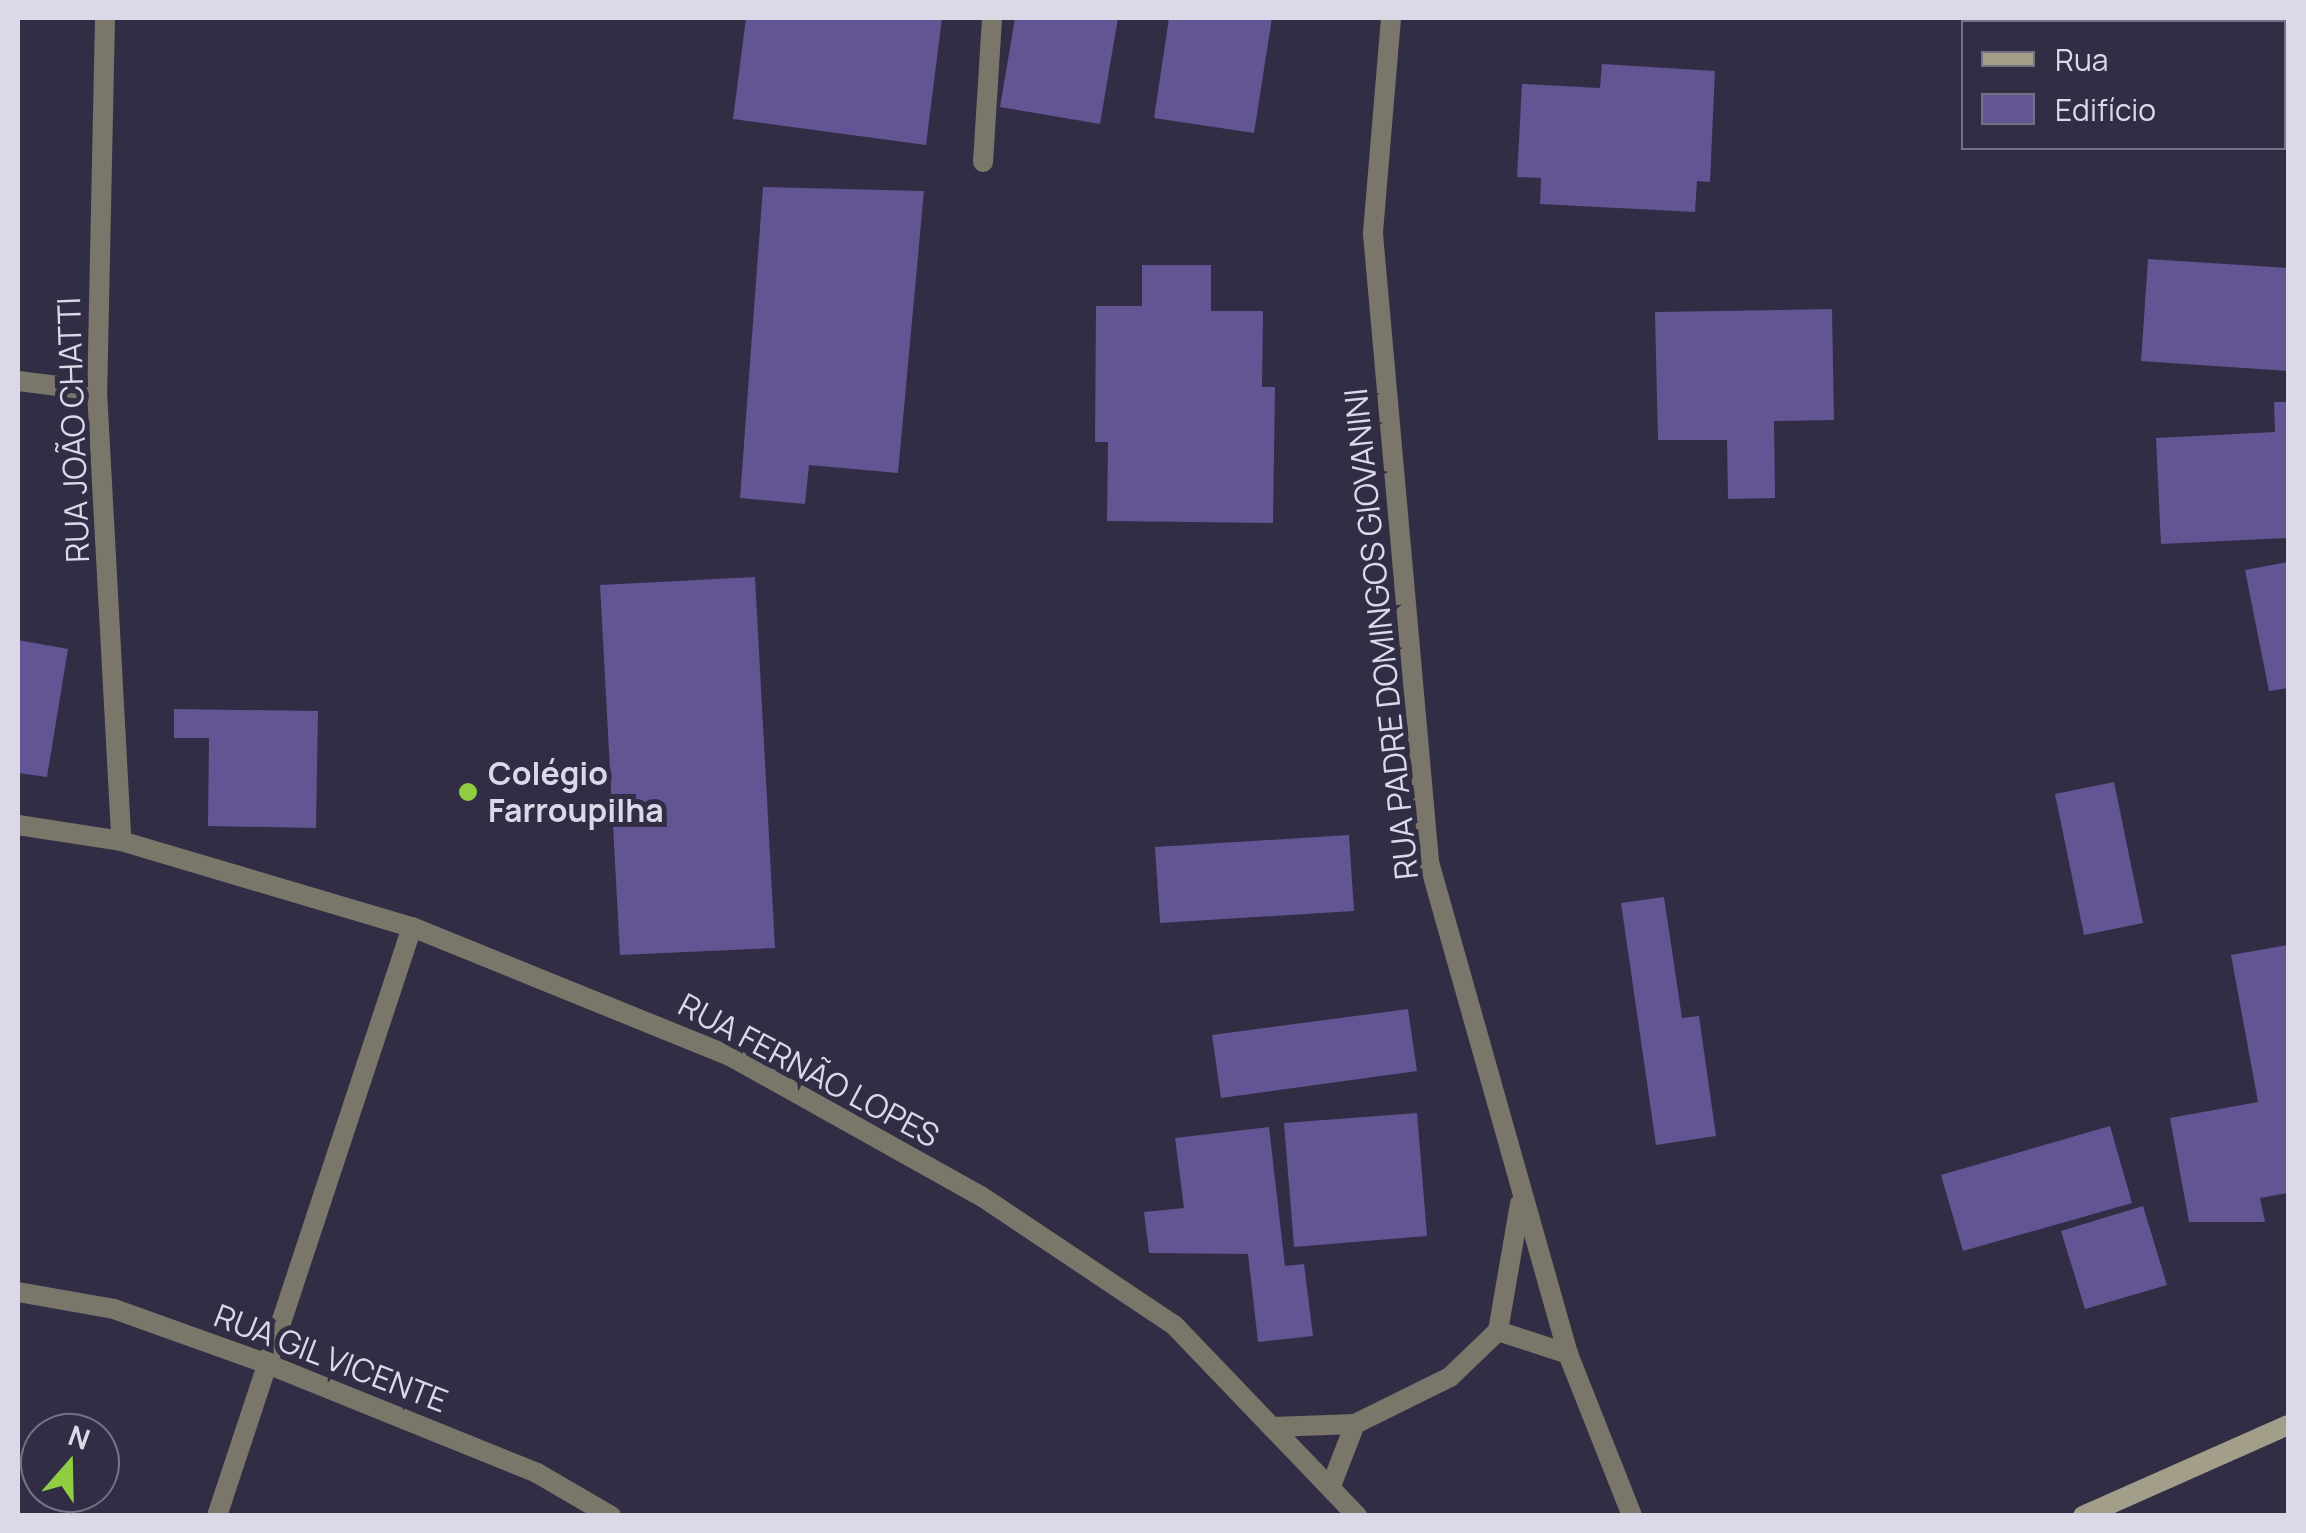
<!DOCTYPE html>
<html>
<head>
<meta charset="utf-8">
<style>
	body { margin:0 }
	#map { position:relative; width:2306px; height:1533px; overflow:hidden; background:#312d44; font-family:Manrope,sans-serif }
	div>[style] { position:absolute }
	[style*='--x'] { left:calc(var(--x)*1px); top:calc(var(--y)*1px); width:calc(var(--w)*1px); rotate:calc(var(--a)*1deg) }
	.building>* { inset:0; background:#635493 }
	.service>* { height:20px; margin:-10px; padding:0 10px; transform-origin:10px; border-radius:10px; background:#7a776a }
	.minor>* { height:20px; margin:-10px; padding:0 10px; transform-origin:10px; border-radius:10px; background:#7a776a }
	.secondary>* { height:20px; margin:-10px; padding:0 10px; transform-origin:10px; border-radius:10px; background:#a39e8a }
	.dots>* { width:28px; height:28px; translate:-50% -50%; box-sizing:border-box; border:5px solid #312d44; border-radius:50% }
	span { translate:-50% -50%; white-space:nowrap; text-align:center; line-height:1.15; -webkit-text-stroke:10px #312d44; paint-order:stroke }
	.street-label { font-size:32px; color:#dbd8e8 }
	.poi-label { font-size:32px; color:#dbd8e8; font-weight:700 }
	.left { translate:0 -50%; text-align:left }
	.frame { position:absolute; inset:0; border:20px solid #dbd8e8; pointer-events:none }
	.legend { position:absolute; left:1961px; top:20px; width:325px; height:130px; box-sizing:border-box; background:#312d44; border:2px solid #757186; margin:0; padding:12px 18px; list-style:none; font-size:30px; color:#dbd8e8 }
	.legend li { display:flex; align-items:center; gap:20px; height:50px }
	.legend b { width:50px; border:2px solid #757186 }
	.north { position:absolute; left:20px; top:1413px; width:100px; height:100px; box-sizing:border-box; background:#312d44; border:2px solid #757186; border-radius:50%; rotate:20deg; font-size:28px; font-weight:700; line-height:40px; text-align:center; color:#dbd8e8 }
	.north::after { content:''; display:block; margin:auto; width:35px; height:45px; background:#8fcd42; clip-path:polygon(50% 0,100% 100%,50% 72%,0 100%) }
</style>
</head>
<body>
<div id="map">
	<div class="building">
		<i style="clip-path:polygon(746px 18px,942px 18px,926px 145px,733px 119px)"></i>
		<i style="clip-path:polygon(1015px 18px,1118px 18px,1100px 124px,1000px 107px)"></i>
		<i style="clip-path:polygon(1169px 18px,1272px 18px,1254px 133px,1154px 118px)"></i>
		<i style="clip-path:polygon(1602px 64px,1715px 71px,1710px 182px,1697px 181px,1695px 212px,1540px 204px,1541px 178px,1517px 177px,1522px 84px,1600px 88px)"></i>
		<i style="clip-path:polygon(763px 187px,924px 191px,898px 473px,809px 465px,805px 504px,740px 498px)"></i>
		<i style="clip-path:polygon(2148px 259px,2288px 268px,2288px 371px,2141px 361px)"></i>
		<i style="clip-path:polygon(1142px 265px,1211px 265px,1211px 311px,1263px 311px,1262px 387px,1275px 387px,1273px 523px,1107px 521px,1108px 442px,1095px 442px,1096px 306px,1142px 306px)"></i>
		<i style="clip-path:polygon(1832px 309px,1834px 420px,1774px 421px,1775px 498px,1728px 499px,1727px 440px,1658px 440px,1655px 312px)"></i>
		<i style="clip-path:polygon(2274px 402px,2288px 402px,2288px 538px,2161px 544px,2156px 438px,2275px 432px)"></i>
		<i style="clip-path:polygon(2288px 562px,2288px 688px,2269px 691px,2245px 570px)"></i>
		<i style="clip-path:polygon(755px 577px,775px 948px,620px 955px,600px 585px)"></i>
		<i style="clip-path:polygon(18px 640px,68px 649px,47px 777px,18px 773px)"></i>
		<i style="clip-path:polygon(174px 709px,318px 711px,316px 828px,208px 826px,209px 738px,174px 738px)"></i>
		<i style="clip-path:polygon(2114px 782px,2143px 923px,2084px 935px,2055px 794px)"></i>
		<i style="clip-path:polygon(1349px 835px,1354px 911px,1160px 923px,1155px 847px)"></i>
		<i style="clip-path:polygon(1664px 897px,1682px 1018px,1699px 1016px,1716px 1136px,1656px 1145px,1621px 903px)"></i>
		<i style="clip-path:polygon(2288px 945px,2288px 1193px,2260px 1198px,2265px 1222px,2189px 1222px,2170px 1118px,2258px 1102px,2231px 955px)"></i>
		<i style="clip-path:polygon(1408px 1009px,1417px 1071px,1221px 1098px,1212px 1035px)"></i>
		<i style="clip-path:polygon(1417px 1113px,1427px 1236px,1294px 1247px,1284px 1123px)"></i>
		<i style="clip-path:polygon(2110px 1126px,2132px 1203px,1963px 1251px,1941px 1175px)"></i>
		<i style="clip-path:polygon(1269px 1127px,1285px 1266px,1304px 1264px,1313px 1336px,1258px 1342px,1248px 1254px,1149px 1253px,1144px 1212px,1184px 1208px,1175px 1138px)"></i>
		<i style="clip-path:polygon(2143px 1206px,2167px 1285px,2085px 1309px,2061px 1231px)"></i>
	</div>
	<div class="service">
		<i style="--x:983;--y:162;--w:144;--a:-86.4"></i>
	</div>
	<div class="minor">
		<i style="--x:105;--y:18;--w:373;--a:91.2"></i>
		<i style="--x:97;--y:391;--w:451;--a:86.9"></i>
		<i style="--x:1391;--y:18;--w:217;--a:94.8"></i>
		<i style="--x:1373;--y:234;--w:630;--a:84.9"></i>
		<i style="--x:1429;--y:862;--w:511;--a:74.22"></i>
		<i style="--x:1568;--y:1354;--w:174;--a:68.4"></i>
		<i style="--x:18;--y:381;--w:80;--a:7.2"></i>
		<i style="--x:18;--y:825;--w:104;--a:8.8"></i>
		<i style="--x:121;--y:841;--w:303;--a:16.5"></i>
		<i style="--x:412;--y:927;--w:343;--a:22.1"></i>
		<i style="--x:730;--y:1056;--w:287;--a:29.2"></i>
		<i style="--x:981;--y:1196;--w:232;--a:33.8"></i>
		<i style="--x:1174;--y:1325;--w:265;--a:46.2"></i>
		<i style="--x:18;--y:1292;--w:97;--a:10"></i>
		<i style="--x:114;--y:1309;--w:160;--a:19.7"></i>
		<i style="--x:265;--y:1363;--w:293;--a:22"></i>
		<i style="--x:537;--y:1473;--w:86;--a:30.2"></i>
		<i style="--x:1498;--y:1331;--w:74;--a:18.2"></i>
		<i style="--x:1273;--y:1427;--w:82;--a:-2.1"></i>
		<i style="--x:1355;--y:1424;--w:106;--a:-26.3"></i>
		<i style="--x:1450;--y:1377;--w:66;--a:-43.8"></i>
		<i style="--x:1498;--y:1331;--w:129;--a:-80.2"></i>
		<i style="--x:1331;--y:1486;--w:66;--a:-68.8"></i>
		<i style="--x:217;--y:1516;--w:620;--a:-71.68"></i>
	</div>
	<div class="secondary">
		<i style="--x:2083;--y:1516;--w:224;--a:-23.9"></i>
	</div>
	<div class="dots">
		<i style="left:468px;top:792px;background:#8fcd42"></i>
	</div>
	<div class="street-label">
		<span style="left:73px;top:430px;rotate:-92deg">RUA JOÃO CHATTI</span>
		<span style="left:1381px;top:634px;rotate:-96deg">RUA PADRE DOMINGOS GIOVANINI</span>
		<span style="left:809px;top:1070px;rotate:28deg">RUA FERNÃO LOPES</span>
		<span style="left:331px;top:1358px;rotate:21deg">RUA GIL VICENTE</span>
	</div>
	<div class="poi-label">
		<span class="left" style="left:488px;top:792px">Colégio<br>Farroupilha</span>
	</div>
	<div class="frame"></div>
	<ul class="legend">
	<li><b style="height:12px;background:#a39e8a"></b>Rua</li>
	<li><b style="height:28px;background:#635493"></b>Edifício</li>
	</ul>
	<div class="north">N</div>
</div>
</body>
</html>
